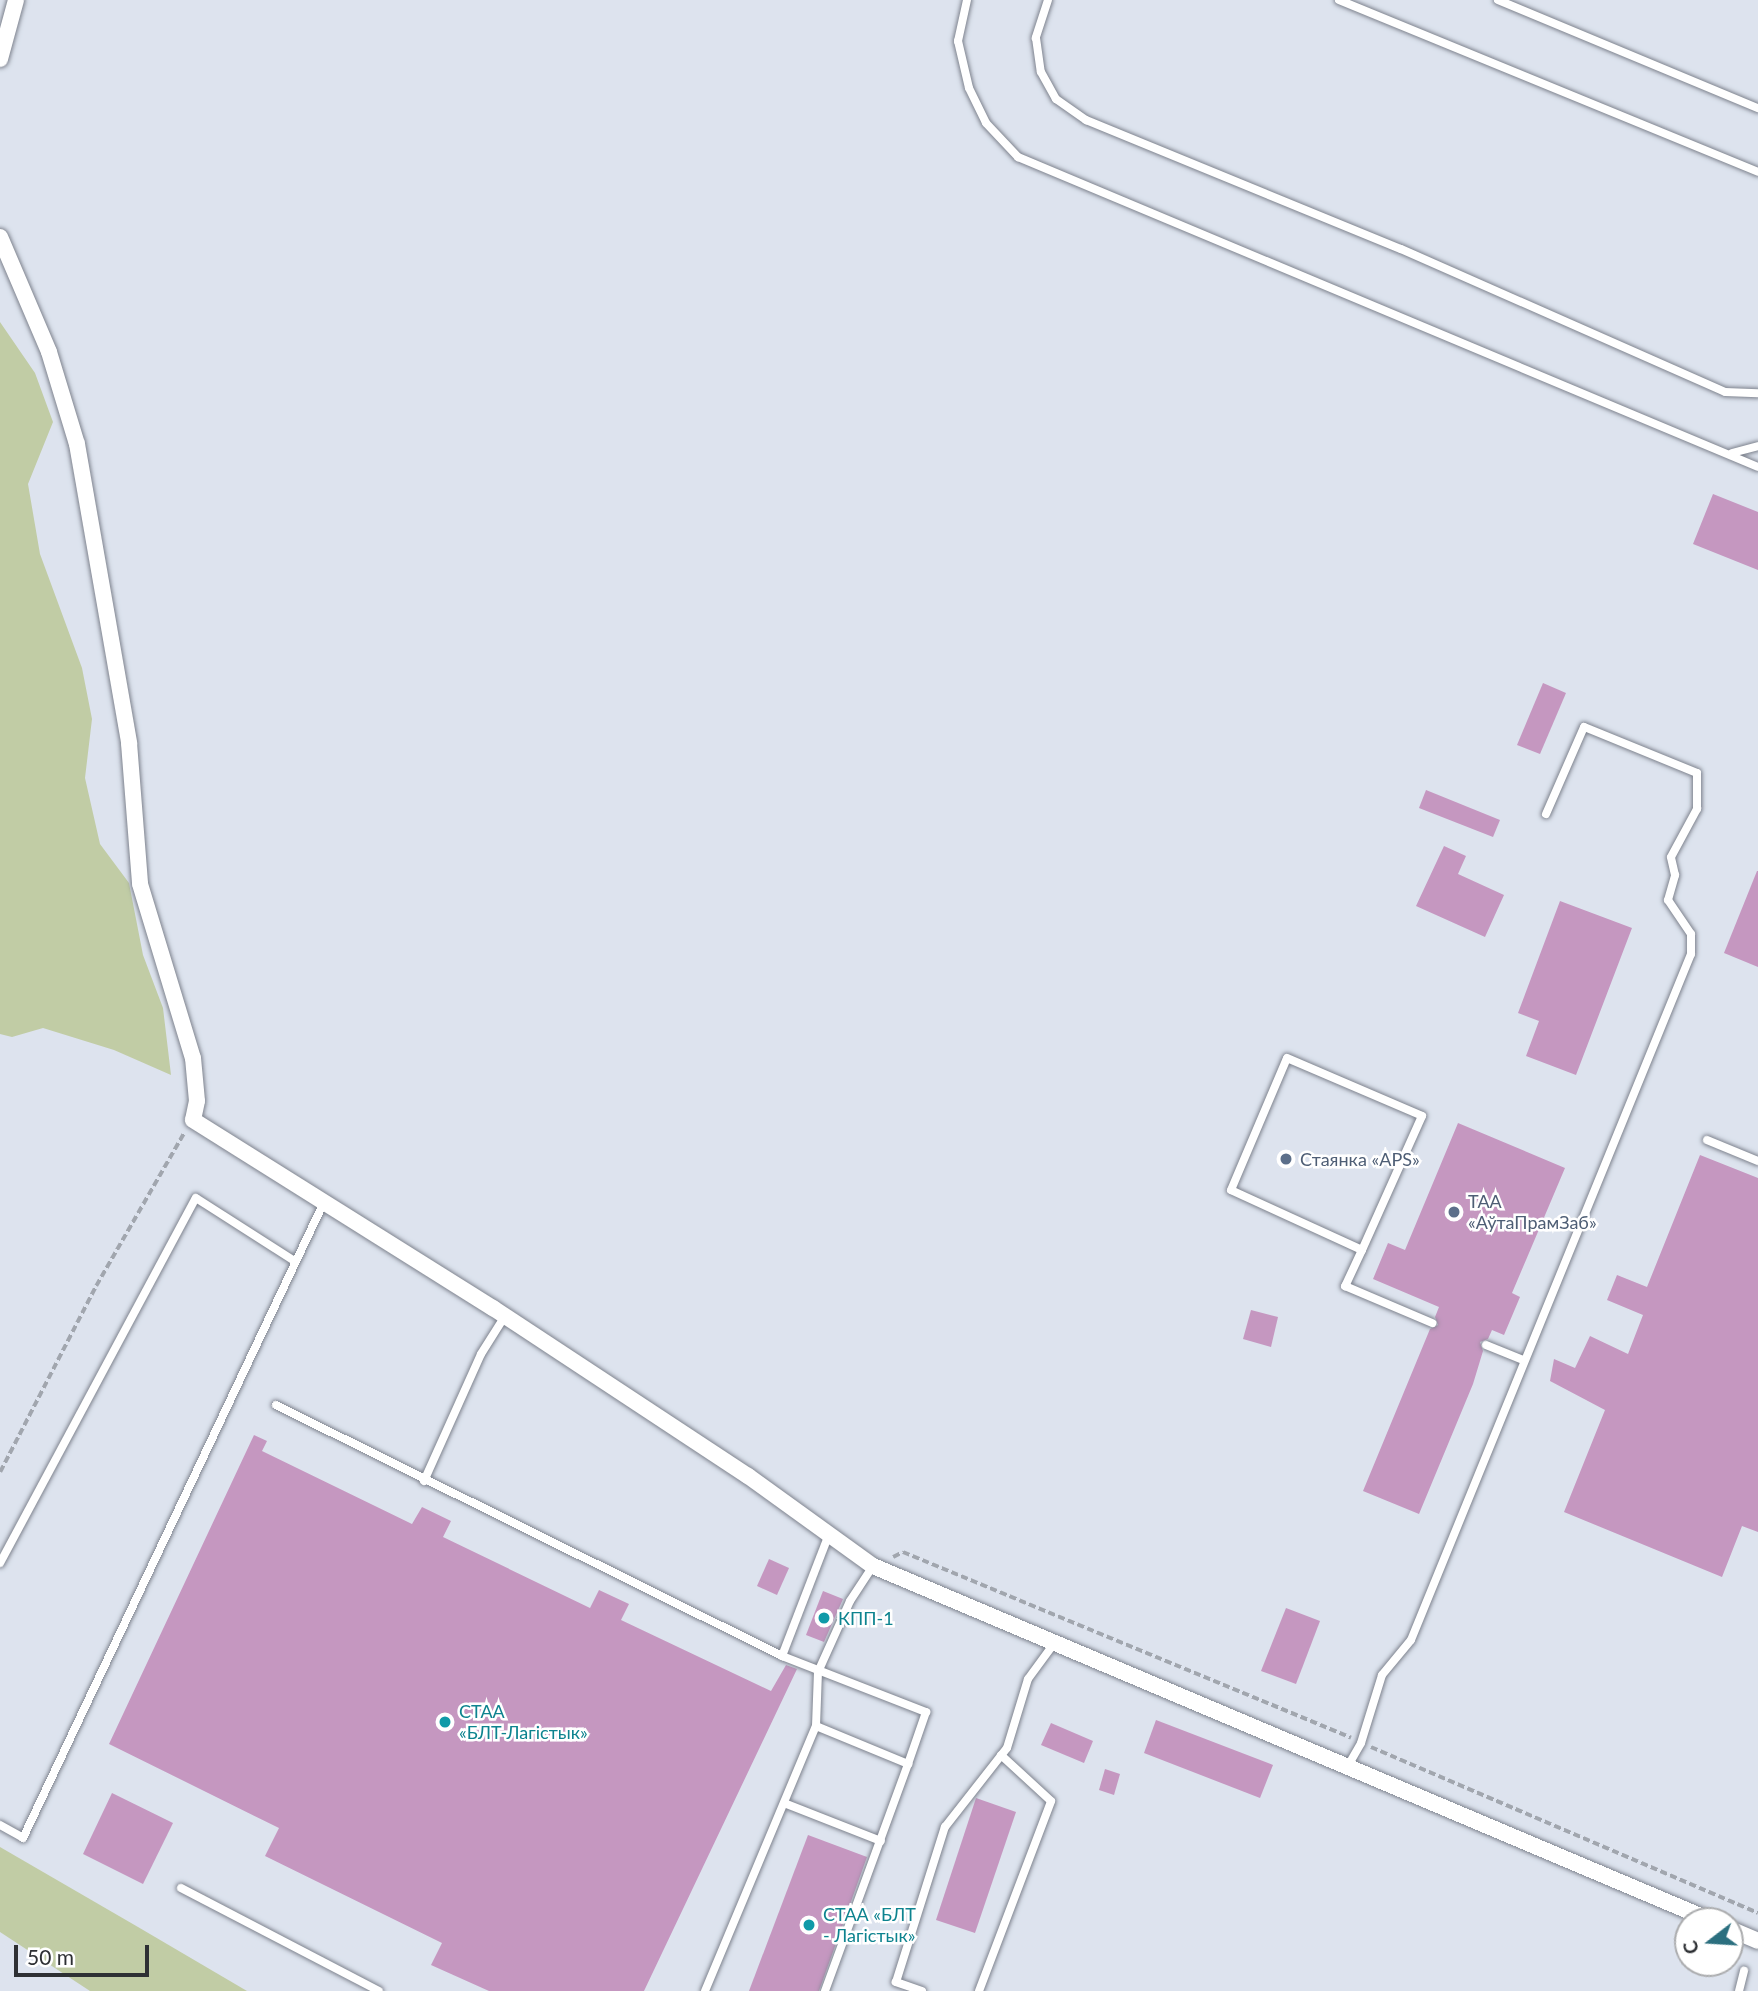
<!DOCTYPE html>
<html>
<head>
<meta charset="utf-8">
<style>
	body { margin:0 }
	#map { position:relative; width:1758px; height:1991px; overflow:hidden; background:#dde3ee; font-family:Lato,sans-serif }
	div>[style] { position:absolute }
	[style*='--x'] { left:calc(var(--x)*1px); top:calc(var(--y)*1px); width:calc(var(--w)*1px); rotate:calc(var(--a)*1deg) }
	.green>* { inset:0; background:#c1cca5 }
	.building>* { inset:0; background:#c597c0 }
	.path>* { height:3.5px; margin-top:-1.75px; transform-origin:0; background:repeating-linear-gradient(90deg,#a1a6ae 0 7px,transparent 0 10.5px) }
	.roads { filter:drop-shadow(0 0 2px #7e838e) drop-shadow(0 0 2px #7e838e) }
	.service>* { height:8px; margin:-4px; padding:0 4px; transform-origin:4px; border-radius:4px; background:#fff }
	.minor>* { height:16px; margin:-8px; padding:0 8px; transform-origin:8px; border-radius:8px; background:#fff }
	.dots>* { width:19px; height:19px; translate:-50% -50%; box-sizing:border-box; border:4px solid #fff; border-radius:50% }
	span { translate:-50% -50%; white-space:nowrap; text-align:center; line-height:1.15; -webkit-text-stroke:5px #fff; paint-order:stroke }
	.service-label { font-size:18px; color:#4e5e75 }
	.left { translate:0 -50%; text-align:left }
	.culture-label { font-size:18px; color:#0d838f }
	.north { position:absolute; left:1674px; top:1907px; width:70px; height:70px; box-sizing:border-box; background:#fff; border:2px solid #abacae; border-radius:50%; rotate:253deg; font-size:19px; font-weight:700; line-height:28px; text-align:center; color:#2e3034 }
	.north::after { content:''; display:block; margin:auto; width:24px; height:32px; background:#2b6f7f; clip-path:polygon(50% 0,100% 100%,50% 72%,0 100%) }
	.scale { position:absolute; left:14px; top:1945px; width:135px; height:32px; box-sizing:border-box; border:4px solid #2e3034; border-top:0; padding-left:9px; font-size:21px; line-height:24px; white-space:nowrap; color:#2e3034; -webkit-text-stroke:5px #fff; paint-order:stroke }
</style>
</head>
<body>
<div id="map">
	<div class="green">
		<i style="clip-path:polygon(0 322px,35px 373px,53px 422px,28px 484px,40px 554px,82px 668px,92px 719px,85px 778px,100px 844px,129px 883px,143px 955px,163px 1008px,171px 1075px,114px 1050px,43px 1028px,12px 1037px,0 1034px)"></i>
		<i style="clip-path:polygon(0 1847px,138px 1927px,247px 1991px,90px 1991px,0 1932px)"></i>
	</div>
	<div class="building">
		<i style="clip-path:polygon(1713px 494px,1758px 512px,1758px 570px,1693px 544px)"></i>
		<i style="clip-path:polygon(1543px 683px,1566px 693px,1540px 754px,1517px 745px)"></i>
		<i style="clip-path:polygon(1426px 790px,1500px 820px,1493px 837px,1419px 808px)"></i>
		<i style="clip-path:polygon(1444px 846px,1466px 856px,1458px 874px,1504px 895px,1485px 937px,1416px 906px)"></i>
		<i style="clip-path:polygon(1757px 871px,1758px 871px,1758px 967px,1724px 953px)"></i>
		<i style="clip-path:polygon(1560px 901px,1632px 928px,1576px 1075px,1526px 1056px,1539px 1021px,1518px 1013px)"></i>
		<i style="clip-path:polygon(1458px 1123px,1565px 1168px,1512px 1293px,1520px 1297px,1504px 1335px,1492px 1330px,1488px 1339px,1480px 1342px,1483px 1351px,1473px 1384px,1419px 1514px,1363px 1491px,1430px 1329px,1438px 1325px,1435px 1317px,1439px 1307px,1373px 1279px,1388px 1243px,1405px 1250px)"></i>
		<i style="clip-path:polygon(1700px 1155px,1758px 1178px,1758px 1532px,1742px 1526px,1722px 1577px,1564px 1512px,1605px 1410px,1550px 1381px,1554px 1359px,1575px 1368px,1590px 1336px,1628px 1354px,1643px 1315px,1607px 1300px,1617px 1275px,1647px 1287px)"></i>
		<i style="clip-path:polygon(1251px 1310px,1278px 1317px,1271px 1347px,1243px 1339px)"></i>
		<i style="clip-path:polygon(254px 1435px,267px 1441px,262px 1451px,412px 1524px,422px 1507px,451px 1521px,443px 1537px,590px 1608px,599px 1590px,629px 1604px,621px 1620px,771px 1691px,786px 1665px,797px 1669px,644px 1991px,489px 1991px,431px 1965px,442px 1943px,265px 1856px,279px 1828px,109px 1744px)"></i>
		<i style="clip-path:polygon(769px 1559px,789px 1568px,777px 1595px,757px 1586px)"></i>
		<i style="clip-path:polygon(823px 1591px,843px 1599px,824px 1642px,806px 1635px)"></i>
		<i style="clip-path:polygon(1286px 1608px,1320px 1621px,1296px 1684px,1261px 1671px)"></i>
		<i style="clip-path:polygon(1156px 1720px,1273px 1765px,1260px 1798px,1144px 1753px)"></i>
		<i style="clip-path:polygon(1051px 1723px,1093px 1741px,1084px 1763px,1041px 1745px)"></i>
		<i style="clip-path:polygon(1105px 1769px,1120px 1774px,1114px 1795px,1099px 1790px)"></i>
		<i style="clip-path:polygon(112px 1793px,173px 1823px,143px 1884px,83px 1854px)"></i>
		<i style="clip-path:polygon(976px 1798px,1016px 1812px,975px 1933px,936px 1920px)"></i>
		<i style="clip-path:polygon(808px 1835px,867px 1857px,819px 1991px,749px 1991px)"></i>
	</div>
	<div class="path">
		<i style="--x:0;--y:1472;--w:209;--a:-62.7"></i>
		<i style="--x:96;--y:1286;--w:177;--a:-60.1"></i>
		<i style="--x:893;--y:1557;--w:11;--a:-27"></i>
		<i style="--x:903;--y:1552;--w:485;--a:22.5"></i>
		<i style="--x:1371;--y:1747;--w:421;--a:23.2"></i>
	</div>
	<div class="roads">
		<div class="service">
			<i style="--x:967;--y:0;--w:42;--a:102.4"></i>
			<i style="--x:958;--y:41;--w:48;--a:76.8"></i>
			<i style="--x:969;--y:88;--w:39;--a:64"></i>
			<i style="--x:986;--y:123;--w:47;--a:46.7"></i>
			<i style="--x:1018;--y:157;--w:802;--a:22.73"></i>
			<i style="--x:1048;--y:0;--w:40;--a:108"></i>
			<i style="--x:1036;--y:38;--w:34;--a:82"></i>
			<i style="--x:1041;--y:72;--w:31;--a:61"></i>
			<i style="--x:1056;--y:99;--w:37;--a:35"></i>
			<i style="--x:1086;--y:120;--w:340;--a:22.3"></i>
			<i style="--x:1401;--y:249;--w:354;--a:23.8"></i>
			<i style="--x:1725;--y:392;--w:33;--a:2"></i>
			<i style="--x:1339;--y:0;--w:453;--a:22.3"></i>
			<i style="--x:1498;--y:0;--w:282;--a:22.6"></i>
			<i style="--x:1732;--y:453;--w:27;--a:-15"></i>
			<i style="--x:1707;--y:1140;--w:55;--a:22.4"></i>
			<i style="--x:1362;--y:1250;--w:144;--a:-155.4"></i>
			<i style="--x:1231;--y:1190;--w:143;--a:-67"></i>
			<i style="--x:1287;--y:1058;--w:147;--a:23.2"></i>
			<i style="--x:1422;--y:1116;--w:147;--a:114.1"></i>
			<i style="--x:1362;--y:1250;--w:40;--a:115"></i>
			<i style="--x:1345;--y:1286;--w:95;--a:23"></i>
			<i style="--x:1486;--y:1345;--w:40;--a:22"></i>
			<i style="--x:276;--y:1405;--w:565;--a:26.38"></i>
			<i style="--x:782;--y:1656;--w:155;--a:21.3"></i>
			<i style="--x:926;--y:1712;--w:55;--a:109.1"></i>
			<i style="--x:424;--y:1481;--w:139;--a:-65.8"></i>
			<i style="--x:481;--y:1354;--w:45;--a:-57.7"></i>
			<i style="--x:0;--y:1563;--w:414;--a:-61.8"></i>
			<i style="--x:196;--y:1198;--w:115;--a:32.6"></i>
			<i style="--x:782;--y:1656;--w:131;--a:-68.9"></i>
			<i style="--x:816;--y:1726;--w:100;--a:22.4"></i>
			<i style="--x:908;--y:1764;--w:242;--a:110.1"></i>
			<i style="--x:1349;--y:1764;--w:24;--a:-60"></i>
			<i style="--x:1361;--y:1743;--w:71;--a:-72.8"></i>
			<i style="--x:1382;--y:1675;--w:45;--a:-50.4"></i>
			<i style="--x:1411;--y:1640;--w:741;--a:-67.8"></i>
			<i style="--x:1691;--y:954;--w:20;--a:-90"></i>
			<i style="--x:1691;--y:934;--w:41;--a:-124.1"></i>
			<i style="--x:1668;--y:900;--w:26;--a:-74"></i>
			<i style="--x:1675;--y:875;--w:18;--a:-103"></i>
			<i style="--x:1671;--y:857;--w:55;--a:-61.6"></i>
			<i style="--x:1697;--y:809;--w:36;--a:-90"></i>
			<i style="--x:1697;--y:773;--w:122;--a:-157.8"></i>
			<i style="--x:1584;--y:727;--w:95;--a:113.6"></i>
			<i style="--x:784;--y:1803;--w:104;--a:21.4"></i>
			<i style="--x:0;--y:1825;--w:26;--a:29"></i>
			<i style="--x:23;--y:1838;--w:706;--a:-64.67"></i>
			<i style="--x:181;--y:1888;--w:223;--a:27.5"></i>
			<i style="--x:705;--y:1991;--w:287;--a:-67.3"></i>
			<i style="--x:816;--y:1726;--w:54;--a:-87.9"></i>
			<i style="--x:818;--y:1672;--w:78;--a:-65.7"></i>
			<i style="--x:850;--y:1601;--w:42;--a:-56.7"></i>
			<i style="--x:922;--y:1991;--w:28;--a:-161"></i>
			<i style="--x:896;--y:1982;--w:163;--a:-72.5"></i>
			<i style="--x:945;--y:1827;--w:100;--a:-51.9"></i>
			<i style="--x:1007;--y:1748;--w:72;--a:-73.1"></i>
			<i style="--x:1028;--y:1679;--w:42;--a:-53.7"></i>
			<i style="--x:979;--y:1991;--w:203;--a:-69.2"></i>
			<i style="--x:1051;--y:1801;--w:68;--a:-137.4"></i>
			<i style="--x:1739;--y:1991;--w:21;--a:-76"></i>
		</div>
		<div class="minor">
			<i style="--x:0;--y:59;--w:61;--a:-74.8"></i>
			<i style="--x:0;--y:237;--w:125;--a:66.9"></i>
			<i style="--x:49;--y:352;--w:96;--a:73.1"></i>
			<i style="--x:77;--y:444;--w:303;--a:80.1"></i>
			<i style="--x:129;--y:743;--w:141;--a:85.5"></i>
			<i style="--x:140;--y:884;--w:182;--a:73.1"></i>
			<i style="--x:193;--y:1058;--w:43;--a:84.7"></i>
			<i style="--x:197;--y:1101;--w:19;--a:102"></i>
			<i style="--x:193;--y:1120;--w:354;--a:32.1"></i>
			<i style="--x:493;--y:1308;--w:305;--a:33.4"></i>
			<i style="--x:748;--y:1476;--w:154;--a:35.8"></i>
			<i style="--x:873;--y:1566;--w:911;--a:22.93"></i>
			<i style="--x:1730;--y:1929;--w:30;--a:23"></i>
		</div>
	</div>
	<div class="dots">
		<i style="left:1286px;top:1159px;background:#5c6f8a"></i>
		<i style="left:1454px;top:1212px;background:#5c6f8a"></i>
		<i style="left:824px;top:1618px;background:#0f9aa8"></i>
		<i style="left:445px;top:1722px;background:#0f9aa8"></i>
		<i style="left:809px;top:1925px;background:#0f9aa8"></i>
	</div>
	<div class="service-label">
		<span class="left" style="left:1300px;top:1159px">Стаянка «APS»</span>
		<span class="left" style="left:1468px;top:1212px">ТАА<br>«АўтаПрамЗаб»</span>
	</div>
	<div class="culture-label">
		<span class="left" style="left:838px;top:1618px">КПП-1</span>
		<span class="left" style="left:459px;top:1722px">СТАА<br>«БЛТ-Лагістык»</span>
		<span class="left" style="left:823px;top:1925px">СТАА «БЛТ<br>- Лагістык»</span>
	</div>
	<div class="north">С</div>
	<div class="scale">50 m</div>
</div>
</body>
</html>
